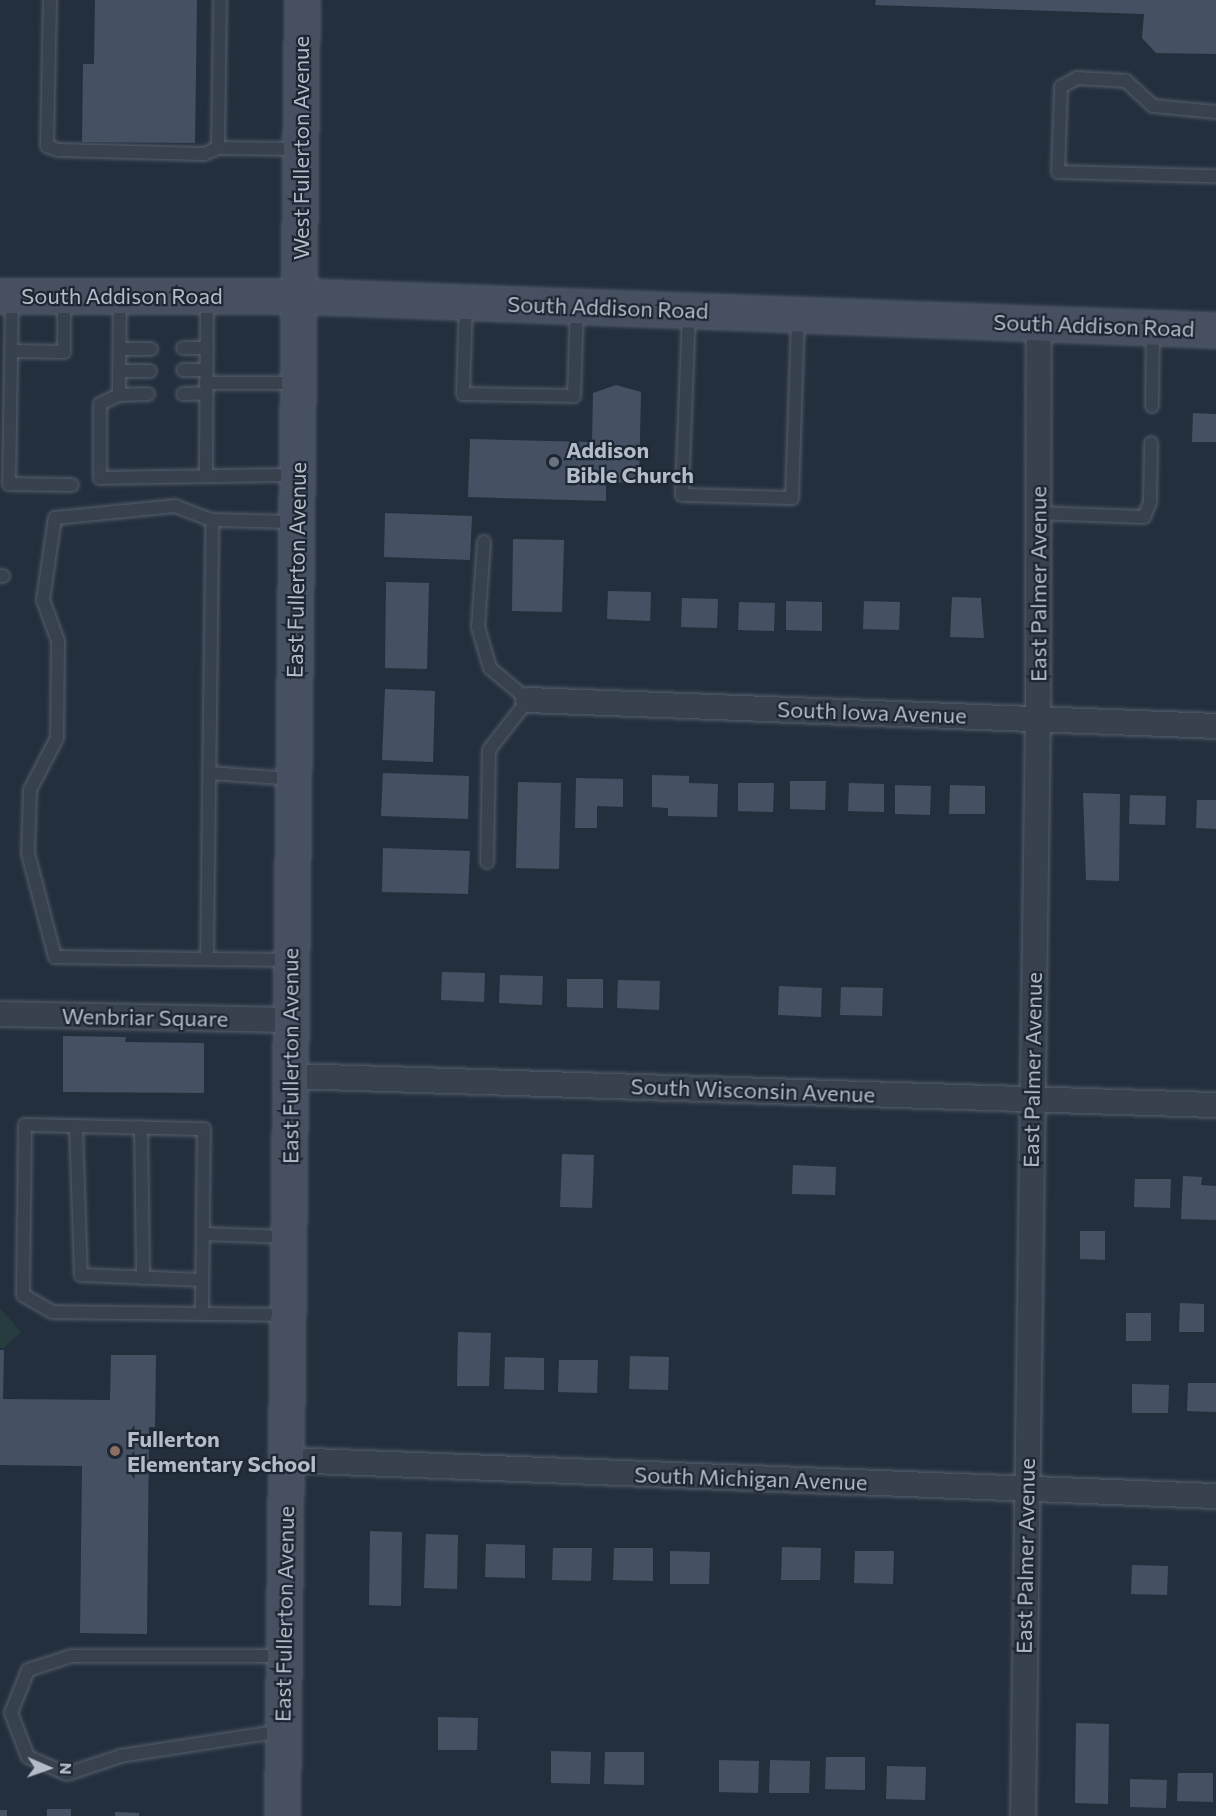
<!DOCTYPE html>
<html>
<head>
<meta charset="utf-8">
<style>
	body { margin:0 }
	#map { position:relative; width:1216px; height:1816px; overflow:hidden; background:#242f3e; font-family:Commissioner,sans-serif }
	div>[style] { position:absolute }
	[style*='--x'] { left:calc(var(--x)*1px); top:calc(var(--y)*1px); width:calc(var(--w)*1px); rotate:calc(var(--a)*1deg) }
	.green>* { inset:0; background:#263c3f }
	.building>* { inset:0; background:#455162 }
	.roads { filter:drop-shadow(0 0 2px #565f6c) drop-shadow(0 0 2px #565f6c) }
	.lane>* { height:12px; margin:-6px; padding:0 6px; transform-origin:6px; border-radius:6px; background:#38414e }
	.street>* { height:24px; margin:-12px; padding:0 12px; transform-origin:12px; border-radius:12px; background:#38414e }
	.secondary>* { height:33px; margin:-16.5px; padding:0 16.5px; transform-origin:16.5px; border-radius:16.5px; background:#465061 }
	.dots>* { width:16px; height:16px; translate:-50% -50%; box-sizing:border-box; border:3px solid #1d2633; border-radius:50% }
	span { translate:-50% -50%; white-space:nowrap; text-align:center; line-height:1.15; -webkit-text-stroke:4.5px #1d2633; paint-order:stroke }
	.street-label { font-size:22px; color:#b4bcc9 }
	.poi-label { font-size:22px; color:#b4bcc9; font-weight:700 }
	.left { translate:0 -50%; text-align:left }
	.north { position:absolute; left:18px; top:1738px; width:60px; height:60px; -webkit-text-stroke:4px #1d2633; paint-order:stroke; rotate:92deg; font-size:16px; font-weight:700; line-height:24px; text-align:center; color:#b4bcc9 }
	.north::after { content:''; display:block; margin:auto; width:21px; height:27px; background:#b4bcc9; clip-path:polygon(50% 0,100% 100%,50% 72%,0 100%) }
</style>
</head>
<body>
<div id="map">
	<div class="green">
		<i style="clip-path:polygon(0 1308px,21px 1332px,4px 1348px,0 1348px)"></i>
	</div>
	<div class="building">
		<i style="clip-path:polygon(95px 0,197px 0,195px 143px,82px 142px,83px 64px,94px 64px)"></i>
		<i style="clip-path:polygon(876px 0,1216px 0,1216px 54px,1156px 53px,1142px 38px,1144px 14px,875px 5px)"></i>
		<i style="clip-path:polygon(616px 385px,641px 392px,639px 483px,606px 482px,606px 501px,468px 497px,470px 439px,592px 442px,593px 393px)"></i>
		<i style="clip-path:polygon(1193px 413px,1216px 414px,1216px 442px,1192px 442px)"></i>
		<i style="clip-path:polygon(385px 513px,472px 516px,470px 560px,384px 557px)"></i>
		<i style="clip-path:polygon(513px 539px,564px 540px,562px 612px,512px 611px)"></i>
		<i style="clip-path:polygon(386px 582px,429px 583px,427px 669px,385px 668px)"></i>
		<i style="clip-path:polygon(608px 591px,651px 592px,650px 621px,607px 619px)"></i>
		<i style="clip-path:polygon(952px 597px,981px 598px,984px 638px,950px 637px)"></i>
		<i style="clip-path:polygon(682px 598px,718px 599px,717px 628px,681px 627px)"></i>
		<i style="clip-path:polygon(786px 601px,822px 602px,822px 631px,786px 630px)"></i>
		<i style="clip-path:polygon(864px 601px,900px 602px,899px 630px,863px 629px)"></i>
		<i style="clip-path:polygon(739px 602px,775px 603px,774px 631px,738px 630px)"></i>
		<i style="clip-path:polygon(385px 689px,435px 691px,433px 762px,382px 760px)"></i>
		<i style="clip-path:polygon(383px 773px,469px 776px,468px 819px,381px 816px)"></i>
		<i style="clip-path:polygon(652px 775px,689px 776px,689px 783px,718px 784px,717px 817px,668px 816px,668px 808px,652px 807px)"></i>
		<i style="clip-path:polygon(576px 778px,623px 779px,623px 807px,597px 806px,597px 828px,575px 828px)"></i>
		<i style="clip-path:polygon(790px 781px,826px 781px,825px 810px,790px 809px)"></i>
		<i style="clip-path:polygon(518px 782px,561px 783px,559px 869px,516px 868px)"></i>
		<i style="clip-path:polygon(738px 783px,774px 783px,773px 812px,738px 811px)"></i>
		<i style="clip-path:polygon(849px 783px,884px 784px,884px 812px,848px 811px)"></i>
		<i style="clip-path:polygon(895px 785px,931px 786px,930px 815px,895px 814px)"></i>
		<i style="clip-path:polygon(950px 785px,985px 786px,985px 814px,949px 814px)"></i>
		<i style="clip-path:polygon(1083px 793px,1120px 794px,1119px 881px,1086px 880px)"></i>
		<i style="clip-path:polygon(1130px 795px,1166px 796px,1165px 825px,1129px 824px)"></i>
		<i style="clip-path:polygon(1197px 800px,1216px 800px,1216px 829px,1196px 828px)"></i>
		<i style="clip-path:polygon(383px 848px,470px 851px,468px 894px,382px 892px)"></i>
		<i style="clip-path:polygon(442px 972px,485px 973px,484px 1002px,441px 1000px)"></i>
		<i style="clip-path:polygon(500px 975px,543px 976px,542px 1005px,499px 1003px)"></i>
		<i style="clip-path:polygon(567px 979px,603px 979px,603px 1008px,567px 1007px)"></i>
		<i style="clip-path:polygon(618px 980px,660px 981px,659px 1010px,617px 1008px)"></i>
		<i style="clip-path:polygon(779px 986px,822px 988px,821px 1017px,778px 1015px)"></i>
		<i style="clip-path:polygon(841px 987px,883px 988px,882px 1016px,840px 1015px)"></i>
		<i style="clip-path:polygon(63px 1036px,126px 1037px,125px 1042px,204px 1043px,204px 1093px,63px 1092px)"></i>
		<i style="clip-path:polygon(562px 1154px,594px 1155px,592px 1208px,560px 1207px)"></i>
		<i style="clip-path:polygon(793px 1165px,836px 1167px,835px 1195px,792px 1194px)"></i>
		<i style="clip-path:polygon(1183px 1176px,1202px 1177px,1201px 1185px,1216px 1186px,1216px 1220px,1181px 1219px)"></i>
		<i style="clip-path:polygon(1135px 1179px,1171px 1179px,1170px 1208px,1134px 1207px)"></i>
		<i style="clip-path:polygon(1080px 1231px,1105px 1231px,1105px 1260px,1080px 1259px)"></i>
		<i style="clip-path:polygon(1180px 1303px,1204px 1304px,1204px 1332px,1179px 1332px)"></i>
		<i style="clip-path:polygon(1126px 1313px,1151px 1313px,1151px 1341px,1126px 1341px)"></i>
		<i style="clip-path:polygon(458px 1332px,491px 1333px,489px 1386px,457px 1386px)"></i>
		<i style="clip-path:polygon(0 1350px,4px 1350px,3px 1399px,110px 1400px,111px 1355px,156px 1355px,155px 1427px,149px 1427px,147px 1634px,80px 1633px,82px 1466px,0 1465px)"></i>
		<i style="clip-path:polygon(630px 1356px,669px 1357px,668px 1390px,629px 1389px)"></i>
		<i style="clip-path:polygon(505px 1357px,544px 1358px,544px 1390px,504px 1389px)"></i>
		<i style="clip-path:polygon(559px 1360px,598px 1360px,597px 1393px,558px 1392px)"></i>
		<i style="clip-path:polygon(1188px 1383px,1216px 1383px,1216px 1412px,1187px 1411px)"></i>
		<i style="clip-path:polygon(1132px 1384px,1169px 1385px,1168px 1413px,1132px 1413px)"></i>
		<i style="clip-path:polygon(370px 1531px,402px 1532px,401px 1606px,369px 1605px)"></i>
		<i style="clip-path:polygon(426px 1534px,458px 1535px,457px 1589px,424px 1588px)"></i>
		<i style="clip-path:polygon(486px 1544px,525px 1545px,525px 1578px,485px 1577px)"></i>
		<i style="clip-path:polygon(782px 1547px,821px 1548px,820px 1580px,781px 1580px)"></i>
		<i style="clip-path:polygon(553px 1548px,592px 1548px,591px 1581px,552px 1580px)"></i>
		<i style="clip-path:polygon(614px 1548px,653px 1548px,653px 1581px,613px 1580px)"></i>
		<i style="clip-path:polygon(670px 1551px,710px 1552px,709px 1584px,670px 1584px)"></i>
		<i style="clip-path:polygon(855px 1551px,894px 1551px,893px 1584px,854px 1583px)"></i>
		<i style="clip-path:polygon(1132px 1565px,1168px 1566px,1167px 1595px,1131px 1594px)"></i>
		<i style="clip-path:polygon(438px 1717px,478px 1718px,477px 1750px,438px 1750px)"></i>
		<i style="clip-path:polygon(1076px 1723px,1109px 1724px,1108px 1804px,1075px 1803px)"></i>
		<i style="clip-path:polygon(551px 1751px,591px 1752px,590px 1784px,551px 1783px)"></i>
		<i style="clip-path:polygon(605px 1752px,644px 1752px,644px 1785px,604px 1784px)"></i>
		<i style="clip-path:polygon(826px 1757px,865px 1757px,865px 1790px,825px 1789px)"></i>
		<i style="clip-path:polygon(719px 1760px,759px 1761px,758px 1793px,719px 1792px)"></i>
		<i style="clip-path:polygon(770px 1760px,810px 1761px,809px 1793px,769px 1793px)"></i>
		<i style="clip-path:polygon(887px 1766px,926px 1767px,925px 1800px,886px 1799px)"></i>
		<i style="clip-path:polygon(1178px 1773px,1213px 1773px,1213px 1802px,1177px 1801px)"></i>
		<i style="clip-path:polygon(1130px 1779px,1167px 1780px,1166px 1808px,1130px 1807px)"></i>
		<i style="clip-path:polygon(47px 1809px,71px 1809px,71px 1816px,47px 1816px)"></i>
		<i style="clip-path:polygon(0 1810px,7px 1810px,7px 1816px,0 1816px)"></i>
		<i style="clip-path:polygon(115px 1812px,139px 1813px,139px 1816px,115px 1816px)"></i>
	</div>
	<div class="roads">
		<div class="lane">
			<i style="--x:50;--y:0;--w:146;--a:91.2"></i>
			<i style="--x:47;--y:146;--w:12;--a:20"></i>
			<i style="--x:58;--y:150;--w:146;--a:1.6"></i>
			<i style="--x:204;--y:154;--w:15;--a:-23"></i>
			<i style="--x:218;--y:148;--w:81;--a:0.7"></i>
			<i style="--x:1216;--y:112;--w:63;--a:-174.6"></i>
			<i style="--x:1153;--y:106;--w:37;--a:-137"></i>
			<i style="--x:1126;--y:81;--w:49;--a:-176.5"></i>
			<i style="--x:1077;--y:78;--w:18;--a:151"></i>
			<i style="--x:1061;--y:87;--w:85;--a:92"></i>
			<i style="--x:1058;--y:172;--w:158;--a:1.5"></i>
			<i style="--x:218;--y:148;--w:148;--a:-89.2"></i>
			<i style="--x:120;--y:296;--w:99;--a:90.6"></i>
			<i style="--x:119;--y:395;--w:21;--a:155"></i>
			<i style="--x:100;--y:404;--w:74;--a:90"></i>
			<i style="--x:100;--y:478;--w:196;--a:-0.9"></i>
			<i style="--x:12;--y:297;--w:187;--a:90.9"></i>
			<i style="--x:9;--y:484;--w:63;--a:0.9"></i>
			<i style="--x:466;--y:303;--w:91;--a:91.9"></i>
			<i style="--x:463;--y:394;--w:111;--a:1"></i>
			<i style="--x:574;--y:396;--w:90;--a:-88.1"></i>
			<i style="--x:689;--y:311;--w:184;--a:92.2"></i>
			<i style="--x:682;--y:495;--w:110;--a:1.6"></i>
			<i style="--x:792;--y:498;--w:184;--a:-88.1"></i>
			<i style="--x:183;--y:348;--w:24;--a:0"></i>
			<i style="--x:120;--y:349;--w:31;--a:0"></i>
			<i style="--x:11;--y:351;--w:53;--a:1.1"></i>
			<i style="--x:64;--y:352;--w:55;--a:-90"></i>
			<i style="--x:183;--y:370;--w:23;--a:0"></i>
			<i style="--x:119;--y:371;--w:31;--a:0"></i>
			<i style="--x:206;--y:383;--w:91;--a:0"></i>
			<i style="--x:183;--y:394;--w:23;--a:-2"></i>
			<i style="--x:119;--y:395;--w:29;--a:-2"></i>
			<i style="--x:1152;--y:406;--w:77;--a:-89.3"></i>
			<i style="--x:206;--y:476;--w:179;--a:-89.7"></i>
			<i style="--x:1037;--y:513;--w:107;--a:2.1"></i>
			<i style="--x:1144;--y:517;--w:16;--a:-68"></i>
			<i style="--x:1150;--y:502;--w:59;--a:-89"></i>
			<i style="--x:484;--y:542;--w:85;--a:94"></i>
			<i style="--x:478;--y:627;--w:43;--a:73.7"></i>
			<i style="--x:490;--y:668;--w:50;--a:40.1"></i>
			<i style="--x:528;--y:700;--w:63;--a:128"></i>
			<i style="--x:489;--y:750;--w:112;--a:91"></i>
			<i style="--x:0;--y:576;--w:3;--a:0"></i>
			<i style="--x:209;--y:773;--w:83;--a:4.1"></i>
			<i style="--x:207;--y:959;--w:152;--a:-179.2"></i>
			<i style="--x:55;--y:957;--w:107;--a:-104.6"></i>
			<i style="--x:28;--y:853;--w:63;--a:-88.2"></i>
			<i style="--x:30;--y:790;--w:59;--a:-62.6"></i>
			<i style="--x:57;--y:738;--w:97;--a:-89.4"></i>
			<i style="--x:58;--y:641;--w:44;--a:-110.1"></i>
			<i style="--x:43;--y:600;--w:83;--a:-81.7"></i>
			<i style="--x:55;--y:518;--w:121;--a:-5.7"></i>
			<i style="--x:175;--y:506;--w:40;--a:21"></i>
			<i style="--x:290;--y:960;--w:83;--a:-179.3"></i>
			<i style="--x:207;--y:959;--w:439;--a:-89.3"></i>
			<i style="--x:212;--y:520;--w:83;--a:1.4"></i>
			<i style="--x:76;--y:1126;--w:149;--a:88.1"></i>
			<i style="--x:81;--y:1275;--w:121;--a:2.4"></i>
			<i style="--x:141;--y:1127;--w:151;--a:89.2"></i>
			<i style="--x:203;--y:1234;--w:86;--a:2"></i>
			<i style="--x:202;--y:1311;--w:182;--a:-89.4"></i>
			<i style="--x:204;--y:1129;--w:179;--a:-178.7"></i>
			<i style="--x:25;--y:1125;--w:170;--a:90.7"></i>
			<i style="--x:23;--y:1295;--w:34;--a:30"></i>
			<i style="--x:52;--y:1312;--w:235;--a:0.7"></i>
			<i style="--x:282;--y:1731;--w:163;--a:171.2"></i>
			<i style="--x:121;--y:1756;--w:57;--a:161.6"></i>
			<i style="--x:67;--y:1774;--w:43;--a:-156.4"></i>
			<i style="--x:28;--y:1757;--w:47;--a:-111.1"></i>
			<i style="--x:11;--y:1713;--w:46;--a:-68.4"></i>
			<i style="--x:28;--y:1670;--w:45;--a:-18"></i>
			<i style="--x:71;--y:1656;--w:211;--a:0"></i>
		</div>
		<div class="street">
			<i style="--x:528;--y:700;--w:688;--a:2.16"></i>
			<i style="--x:0;--y:1014;--w:289;--a:1.2"></i>
			<i style="--x:291;--y:1076;--w:925;--a:1.8"></i>
			<i style="--x:286;--y:1460;--w:931;--a:2.22"></i>
			<i style="--x:1023;--y:1816;--w:1099;--a:-89.22"></i>
			<i style="--x:1038;--y:717;--w:394;--a:-89.9"></i>
		</div>
		<div class="secondary">
			<i style="--x:0;--y:296;--w:300;--a:0"></i>
			<i style="--x:300;--y:296;--w:917;--a:2.13"></i>
			<i style="--x:282;--y:1816;--w:1816;--a:-89.37"></i>
		</div>
	</div>
	<div class="dots">
		<i style="left:554px;top:462px;background:#6b7280"></i>
		<i style="left:115px;top:1451px;background:#8d6e63"></i>
	</div>
	<div class="street-label">
		<span style="left:301px;top:148px;rotate:-90deg">West Fullerton Avenue</span>
		<span style="left:122px;top:296px">South Addison Road</span>
		<span style="left:608px;top:307px;rotate:2deg">South Addison Road</span>
		<span style="left:1094px;top:325px;rotate:2deg">South Addison Road</span>
		<span style="left:296px;top:570px;rotate:-89deg">East Fullerton Avenue</span>
		<span style="left:1038px;top:584px;rotate:-90deg">East Palmer Avenue</span>
		<span style="left:872px;top:712px;rotate:2deg">South Iowa Avenue</span>
		<span style="left:145px;top:1017px;rotate:1deg">Wenbriar Square</span>
		<span style="left:290px;top:1056px;rotate:-90deg">East Fullerton Avenue</span>
		<span style="left:1032px;top:1070px;rotate:-89deg">East Palmer Avenue</span>
		<span style="left:753px;top:1090px;rotate:2deg">South Wisconsin Avenue</span>
		<span style="left:751px;top:1478px;rotate:2deg">South Michigan Avenue</span>
		<span style="left:1025px;top:1556px;rotate:-89deg">East Palmer Avenue</span>
		<span style="left:284px;top:1614px;rotate:-89deg">East Fullerton Avenue</span>
	</div>
	<div class="poi-label">
		<span class="left" style="left:566px;top:462px">Addison<br>Bible Church</span>
		<span class="left" style="left:127px;top:1451px">Fullerton<br>Elementary School</span>
	</div>
	<div class="north">N</div>
</div>
</body>
</html>
